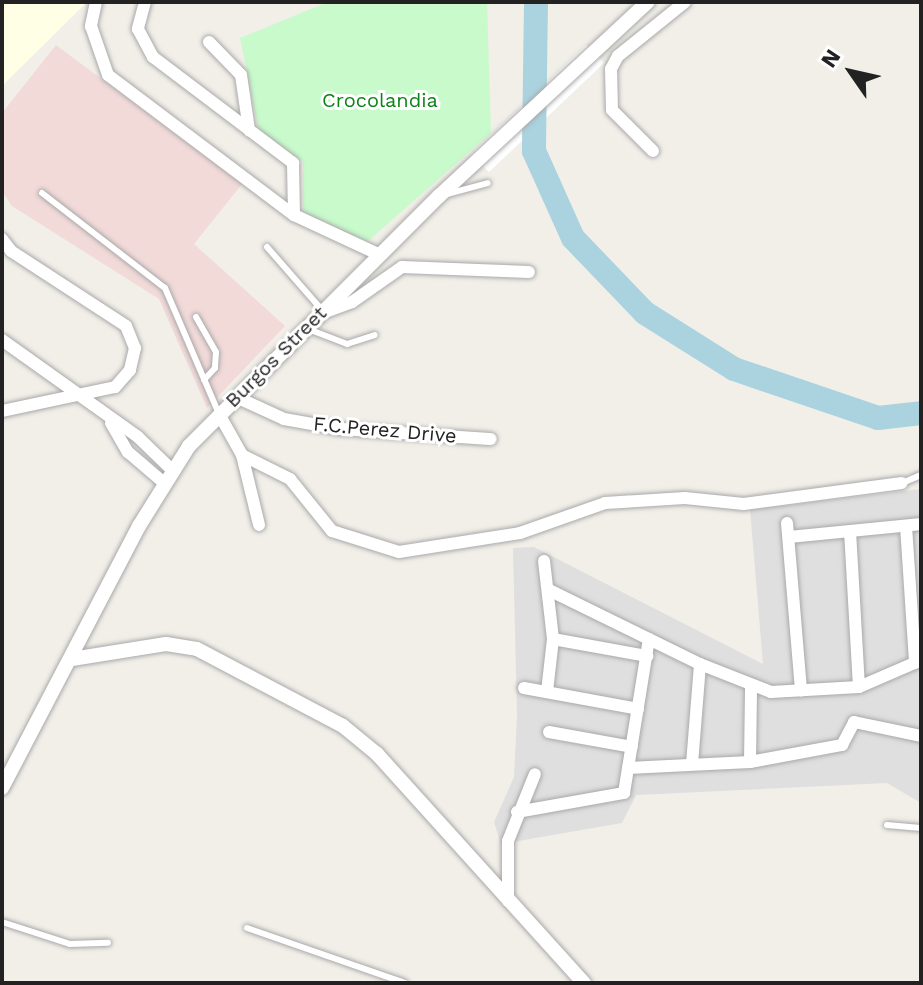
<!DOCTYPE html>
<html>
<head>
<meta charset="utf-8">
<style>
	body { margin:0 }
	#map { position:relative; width:923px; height:985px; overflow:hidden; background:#f2efe9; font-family:"Work Sans",sans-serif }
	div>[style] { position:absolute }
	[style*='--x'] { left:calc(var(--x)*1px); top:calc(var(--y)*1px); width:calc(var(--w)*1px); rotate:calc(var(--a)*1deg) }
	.residential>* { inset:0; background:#e0dfdf }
	.commercial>* { inset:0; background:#f2dad9 }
	.education>* { inset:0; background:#ffffe5 }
	.park>* { inset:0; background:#c8facc }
	.pier>* { inset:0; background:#fff }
	.river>* { height:24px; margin:-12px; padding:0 12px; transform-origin:12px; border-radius:12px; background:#aad3df }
	.roads { filter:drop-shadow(0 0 2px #a9a9a9) drop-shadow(0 0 2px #a9a9a9) }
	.service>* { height:6px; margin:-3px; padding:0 3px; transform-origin:3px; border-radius:3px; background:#fff }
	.minor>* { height:12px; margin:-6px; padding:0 6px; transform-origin:6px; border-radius:6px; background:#fff }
	.tertiary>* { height:14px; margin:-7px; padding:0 7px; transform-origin:7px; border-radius:7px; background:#fff }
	span { translate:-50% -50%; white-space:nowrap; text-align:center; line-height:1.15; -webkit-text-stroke:6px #fff; paint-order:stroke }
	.park-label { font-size:20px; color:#0c8416 }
	.street-label { font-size:20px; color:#222 }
	.frame { position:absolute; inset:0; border:4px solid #222; pointer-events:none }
	.north { position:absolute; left:811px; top:32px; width:80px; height:80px; -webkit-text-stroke:6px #fff; paint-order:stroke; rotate:304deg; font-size:22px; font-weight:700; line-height:32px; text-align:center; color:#222 }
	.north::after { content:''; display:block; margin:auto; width:28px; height:36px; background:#222; clip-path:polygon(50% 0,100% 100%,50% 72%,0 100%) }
</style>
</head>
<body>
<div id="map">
	<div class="residential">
		<i style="clip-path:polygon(921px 489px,921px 803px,887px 783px,636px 795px,622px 823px,501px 844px,494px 822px,514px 777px,517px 715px,513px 548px,534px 547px,763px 664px,750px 510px)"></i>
	</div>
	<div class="commercial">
		<i style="clip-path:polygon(56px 45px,242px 184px,194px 244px,285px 326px,207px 408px,159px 299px,12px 206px,2px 191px,2px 113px)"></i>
	</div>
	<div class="education">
		<i style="clip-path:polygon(2px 2px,87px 2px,2px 86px)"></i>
	</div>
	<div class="park">
		<i style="clip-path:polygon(328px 2px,487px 2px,491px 133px,367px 242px,303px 212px,303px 162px,259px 132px,240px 38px)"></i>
	</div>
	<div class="pier">
		<i style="clip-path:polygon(586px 45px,604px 63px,489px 172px,471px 154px)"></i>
	</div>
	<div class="river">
		<i style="--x:536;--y:2;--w:149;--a:90.8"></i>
		<i style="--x:534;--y:151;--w:95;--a:65.9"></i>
		<i style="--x:573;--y:238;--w:104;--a:46.2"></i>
		<i style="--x:645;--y:313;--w:105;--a:32.2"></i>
		<i style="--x:734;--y:369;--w:152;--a:18.8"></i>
		<i style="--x:878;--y:418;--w:43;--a:-6.6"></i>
	</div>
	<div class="roads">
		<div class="service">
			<i style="--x:42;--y:193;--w:155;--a:37.7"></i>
			<i style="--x:165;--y:288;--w:137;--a:66.8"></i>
			<i style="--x:447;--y:194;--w:42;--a:-15"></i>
			<i style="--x:267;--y:247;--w:84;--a:48.9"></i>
			<i style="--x:196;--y:317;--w:40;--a:60.3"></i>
			<i style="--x:216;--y:352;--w:16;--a:94"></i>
			<i style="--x:215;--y:368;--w:16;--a:133"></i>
			<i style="--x:308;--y:329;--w:42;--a:21"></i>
			<i style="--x:347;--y:344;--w:29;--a:-18"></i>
			<i style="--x:902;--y:483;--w:21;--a:-23"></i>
			<i style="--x:887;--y:825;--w:34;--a:5"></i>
			<i style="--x:2;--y:922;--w:71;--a:17.9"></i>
			<i style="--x:70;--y:944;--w:38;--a:-2"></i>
			<i style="--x:247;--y:928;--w:167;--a:19.2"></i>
		</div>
		<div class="minor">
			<i style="--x:96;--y:2;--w:25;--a:102"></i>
			<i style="--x:91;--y:26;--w:52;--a:70.9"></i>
			<i style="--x:108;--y:75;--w:233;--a:37"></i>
			<i style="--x:294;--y:215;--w:95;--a:24.9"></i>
			<i style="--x:145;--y:2;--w:28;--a:105"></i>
			<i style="--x:138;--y:29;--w:32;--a:62"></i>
			<i style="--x:153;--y:57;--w:176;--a:37.1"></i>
			<i style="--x:293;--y:163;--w:52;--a:88.9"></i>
			<i style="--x:209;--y:42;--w:46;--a:45.9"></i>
			<i style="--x:241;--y:75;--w:56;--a:81.7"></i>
			<i style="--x:653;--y:151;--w:58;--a:-135"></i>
			<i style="--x:612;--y:110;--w:41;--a:-91.4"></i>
			<i style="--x:611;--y:69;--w:15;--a:-62"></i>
			<i style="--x:618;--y:56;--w:86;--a:-38.9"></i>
			<i style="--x:2;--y:239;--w:15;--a:53"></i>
			<i style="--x:11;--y:251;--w:137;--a:33.1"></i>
			<i style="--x:126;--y:326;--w:24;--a:68"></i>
			<i style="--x:135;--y:348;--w:23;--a:103"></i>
			<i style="--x:130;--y:370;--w:23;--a:131"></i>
			<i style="--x:115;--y:387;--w:116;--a:168"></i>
			<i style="--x:322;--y:313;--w:32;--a:-20"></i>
			<i style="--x:352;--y:302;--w:61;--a:-35"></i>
			<i style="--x:402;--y:267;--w:127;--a:2.3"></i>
			<i style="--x:2;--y:340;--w:167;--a:35.5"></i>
			<i style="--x:138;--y:437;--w:47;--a:44.1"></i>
			<i style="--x:236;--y:397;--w:53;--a:24.6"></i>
			<i style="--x:284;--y:419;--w:57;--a:10.1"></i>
			<i style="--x:340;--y:429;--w:151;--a:3.8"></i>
			<i style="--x:219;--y:414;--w:47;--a:60.7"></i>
			<i style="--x:242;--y:455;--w:72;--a:76.3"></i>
			<i style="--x:111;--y:423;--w:34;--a:60"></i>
			<i style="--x:128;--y:452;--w:48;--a:40.7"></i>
			<i style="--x:242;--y:455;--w:54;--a:26.6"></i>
			<i style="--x:290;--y:479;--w:67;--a:51.1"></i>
			<i style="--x:332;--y:531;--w:70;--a:17.4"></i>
			<i style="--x:399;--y:552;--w:122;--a:-8.9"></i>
			<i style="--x:520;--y:533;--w:90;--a:-19.4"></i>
			<i style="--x:605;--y:503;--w:80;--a:-3.6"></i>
			<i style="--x:685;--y:498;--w:59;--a:5.8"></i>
			<i style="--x:744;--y:504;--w:159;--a:-7.6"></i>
			<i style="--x:787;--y:523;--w:168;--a:85.2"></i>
			<i style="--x:906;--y:526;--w:137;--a:86.2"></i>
			<i style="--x:850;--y:531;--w:156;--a:86.7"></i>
			<i style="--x:789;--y:537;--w:133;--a:-5.6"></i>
			<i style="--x:544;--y:561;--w:79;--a:83.4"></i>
			<i style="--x:553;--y:639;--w:53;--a:96.5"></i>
			<i style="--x:551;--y:591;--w:166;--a:26.1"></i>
			<i style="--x:700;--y:664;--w:76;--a:21.5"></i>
			<i style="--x:771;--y:692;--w:88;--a:-3.3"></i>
			<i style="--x:859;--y:687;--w:68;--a:-23.5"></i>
			<i style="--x:553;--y:639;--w:96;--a:10.3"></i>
			<i style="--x:524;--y:688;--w:116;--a:10.4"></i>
			<i style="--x:549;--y:732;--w:84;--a:10.2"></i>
			<i style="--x:750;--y:762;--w:75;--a:-89.2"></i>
			<i style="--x:692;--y:764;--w:100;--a:-85.4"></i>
			<i style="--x:628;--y:768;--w:122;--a:-2.8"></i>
			<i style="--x:750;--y:762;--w:94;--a:-10.5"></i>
			<i style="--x:842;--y:745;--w:26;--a:-62"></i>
			<i style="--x:854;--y:722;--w:68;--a:11.8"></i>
			<i style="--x:517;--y:812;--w:109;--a:-10.1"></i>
			<i style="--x:624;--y:793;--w:156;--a:-80.8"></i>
			<i style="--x:508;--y:901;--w:60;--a:-90"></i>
			<i style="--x:508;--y:841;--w:72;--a:-68.1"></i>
		</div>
		<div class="tertiary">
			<i style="--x:72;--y:659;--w:95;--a:-9.1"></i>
			<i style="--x:166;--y:644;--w:31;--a:9"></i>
			<i style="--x:197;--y:649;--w:165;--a:27.8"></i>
			<i style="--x:343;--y:726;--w:44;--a:39.5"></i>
			<i style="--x:377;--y:754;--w:309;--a:47.9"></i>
			<i style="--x:2;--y:788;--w:296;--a:-62.4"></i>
			<i style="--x:139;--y:526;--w:94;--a:-58"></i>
			<i style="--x:189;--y:446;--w:354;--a:-45"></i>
			<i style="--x:439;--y:196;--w:285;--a:-42.9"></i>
		</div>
	</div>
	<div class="park-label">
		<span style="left:380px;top:100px">Crocolandia</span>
	</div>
	<div class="street-label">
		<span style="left:276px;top:357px;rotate:-45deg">Burgos Street</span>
		<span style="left:385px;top:430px;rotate:5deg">F.C.Perez Drive</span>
	</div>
	<div class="frame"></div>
	<div class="north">N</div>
</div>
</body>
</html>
